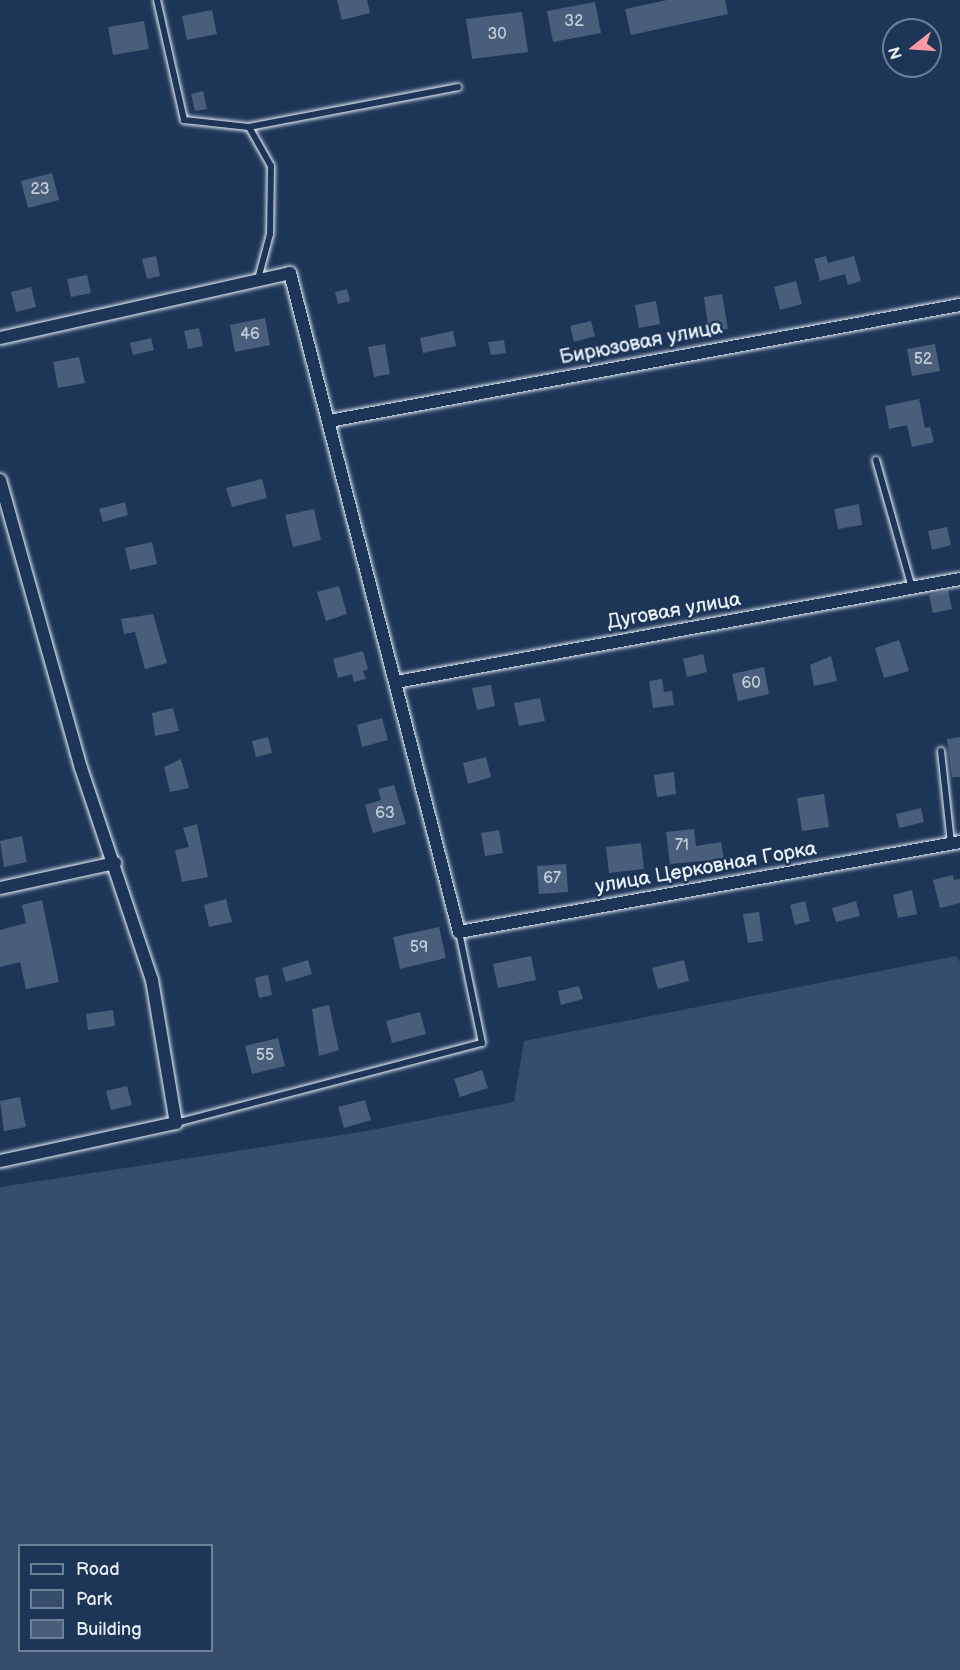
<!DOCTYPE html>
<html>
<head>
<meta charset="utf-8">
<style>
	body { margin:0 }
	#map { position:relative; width:960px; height:1670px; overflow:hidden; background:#1d3557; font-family:"Balsamiq Sans",sans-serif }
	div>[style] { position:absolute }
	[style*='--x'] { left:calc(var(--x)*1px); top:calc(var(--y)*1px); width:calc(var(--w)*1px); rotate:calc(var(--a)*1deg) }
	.green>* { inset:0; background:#374d6c }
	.building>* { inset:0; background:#495e7a }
	.roads { filter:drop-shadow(0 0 2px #e8f1f8) drop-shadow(0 0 2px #e8f1f8) }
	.service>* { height:6px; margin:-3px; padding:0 3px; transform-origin:3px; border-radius:3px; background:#1d3557 }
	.minor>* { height:12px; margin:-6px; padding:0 6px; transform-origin:6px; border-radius:6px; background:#1d3557 }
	span { translate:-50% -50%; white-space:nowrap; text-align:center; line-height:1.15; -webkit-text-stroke:5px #1d3557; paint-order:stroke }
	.number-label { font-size:16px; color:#c0ccd8 }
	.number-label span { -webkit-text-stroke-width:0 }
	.street-label { font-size:20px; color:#e8f1f8 }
	.legend { position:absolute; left:18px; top:1544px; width:195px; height:108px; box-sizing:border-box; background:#1d3557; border:2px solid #6e8097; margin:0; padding:8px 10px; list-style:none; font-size:18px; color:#e8f1f8 }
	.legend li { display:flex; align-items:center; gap:12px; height:30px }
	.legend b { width:30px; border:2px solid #6e8097 }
	.north { position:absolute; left:882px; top:18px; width:60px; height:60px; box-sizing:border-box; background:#1d3557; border:2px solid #6e8097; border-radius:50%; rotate:253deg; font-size:16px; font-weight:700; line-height:24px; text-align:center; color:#e8f1f8 }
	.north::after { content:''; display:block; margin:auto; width:21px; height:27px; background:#ff9aa2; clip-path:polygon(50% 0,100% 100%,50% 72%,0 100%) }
</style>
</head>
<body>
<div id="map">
	<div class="green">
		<i style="clip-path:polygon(evenodd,956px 956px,960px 962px,960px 1670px,0 1670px,0 1187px,361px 1132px,514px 1102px,524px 1041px,956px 956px,20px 1546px,212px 1546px,212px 1650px,20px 1650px,20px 1546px)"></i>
	</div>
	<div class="building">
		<i style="clip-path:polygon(337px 0,367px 0,370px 13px,342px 20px)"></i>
		<i style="clip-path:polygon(667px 0,725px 0,728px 14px,631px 35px,625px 9px)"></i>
		<i style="clip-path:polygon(595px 2px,601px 33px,553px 42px,547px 11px)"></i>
		<i style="clip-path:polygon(212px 10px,217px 34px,187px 40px,182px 16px)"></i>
		<i style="clip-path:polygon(522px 12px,528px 52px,472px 59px,466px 19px)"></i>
		<i style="clip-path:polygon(144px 21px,149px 49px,113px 55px,108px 27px)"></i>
		<i style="clip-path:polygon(203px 91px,207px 109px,195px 111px,191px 94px)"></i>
		<i style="clip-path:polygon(52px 173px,59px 200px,28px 208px,21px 181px)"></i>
		<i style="clip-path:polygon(156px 256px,160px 276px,147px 279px,142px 259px)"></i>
		<i style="clip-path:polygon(826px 256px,828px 263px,854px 256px,861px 281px,848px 285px,845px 274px,820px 281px,814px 259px)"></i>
		<i style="clip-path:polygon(87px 275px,91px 293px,71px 297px,67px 279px)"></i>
		<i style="clip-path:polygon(796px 281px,802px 304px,780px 310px,774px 287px)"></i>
		<i style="clip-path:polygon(31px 287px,36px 307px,16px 312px,11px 292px)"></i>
		<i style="clip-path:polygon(347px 289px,350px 301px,338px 304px,335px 292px)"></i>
		<i style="clip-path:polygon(722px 294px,728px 329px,709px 332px,704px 297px)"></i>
		<i style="clip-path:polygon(656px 301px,660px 324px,639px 328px,635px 305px)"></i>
		<i style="clip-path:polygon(265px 318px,270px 345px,235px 352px,230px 325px)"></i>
		<i style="clip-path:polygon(591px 321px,595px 336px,574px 342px,570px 326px)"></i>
		<i style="clip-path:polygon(199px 328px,203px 346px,188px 349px,184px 331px)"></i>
		<i style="clip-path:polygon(453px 331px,456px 346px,423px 353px,420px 338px)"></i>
		<i style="clip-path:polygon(151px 338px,154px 350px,133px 355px,130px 343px)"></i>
		<i style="clip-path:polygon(504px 340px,506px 353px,491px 355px,488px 342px)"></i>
		<i style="clip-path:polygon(385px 344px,390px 374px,374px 377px,368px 347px)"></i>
		<i style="clip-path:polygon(935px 344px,940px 371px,912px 376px,907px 349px)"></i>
		<i style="clip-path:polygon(79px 357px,85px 383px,58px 388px,53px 362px)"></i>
		<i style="clip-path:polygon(919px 399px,925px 428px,930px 427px,934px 442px,912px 447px,907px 425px,889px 429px,885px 406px)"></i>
		<i style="clip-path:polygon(262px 479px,267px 498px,232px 507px,226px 488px)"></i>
		<i style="clip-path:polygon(125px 502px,128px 515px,103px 522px,99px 509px)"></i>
		<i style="clip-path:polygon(859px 504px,862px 525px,838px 529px,834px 509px)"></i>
		<i style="clip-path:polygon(314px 509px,321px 540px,293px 547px,285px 515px)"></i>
		<i style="clip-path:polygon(947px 527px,951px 545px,932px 550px,928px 531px)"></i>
		<i style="clip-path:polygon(152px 542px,157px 564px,130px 570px,125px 548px)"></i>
		<i style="clip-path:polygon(339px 586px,347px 614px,326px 621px,317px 592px)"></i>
		<i style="clip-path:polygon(948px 590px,952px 609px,933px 613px,929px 595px)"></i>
		<i style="clip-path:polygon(153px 614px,167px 663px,145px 669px,135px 632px,124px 634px,121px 619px)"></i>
		<i style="clip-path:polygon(899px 640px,909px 671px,884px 678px,875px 648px)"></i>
		<i style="clip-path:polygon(363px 651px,368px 669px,363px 671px,366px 679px,354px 682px,352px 674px,338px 678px,333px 659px)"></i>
		<i style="clip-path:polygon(703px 654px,707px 672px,687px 677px,683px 659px)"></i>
		<i style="clip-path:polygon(831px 656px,837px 681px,814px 686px,810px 665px)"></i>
		<i style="clip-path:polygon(764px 667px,769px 694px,738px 701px,732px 674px)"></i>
		<i style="clip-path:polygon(662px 679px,664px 692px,672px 691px,674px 705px,653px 708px,649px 681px)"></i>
		<i style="clip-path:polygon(491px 685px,495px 706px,477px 710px,472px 688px)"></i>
		<i style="clip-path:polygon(540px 698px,545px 721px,519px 726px,514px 703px)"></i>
		<i style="clip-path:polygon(173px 708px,179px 731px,155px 736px,152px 713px)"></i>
		<i style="clip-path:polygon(382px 718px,388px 740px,362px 747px,357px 725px)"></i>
		<i style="clip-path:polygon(268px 737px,272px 753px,256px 757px,252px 741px)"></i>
		<i style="clip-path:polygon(960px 737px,960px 777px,952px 777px,947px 739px)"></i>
		<i style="clip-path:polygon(486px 757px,491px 777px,468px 784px,463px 763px)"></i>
		<i style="clip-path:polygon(181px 759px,189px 788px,170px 792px,164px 767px)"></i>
		<i style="clip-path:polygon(674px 772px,676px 794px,657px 797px,654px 775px)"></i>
		<i style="clip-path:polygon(394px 785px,406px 824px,373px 833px,365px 805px,381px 800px,378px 789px)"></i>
		<i style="clip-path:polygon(824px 794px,829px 827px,802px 831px,797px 798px)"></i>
		<i style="clip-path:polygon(921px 808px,924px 822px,899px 828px,896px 814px)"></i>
		<i style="clip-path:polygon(197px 824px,208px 877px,182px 882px,175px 850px,189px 847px,183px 828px)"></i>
		<i style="clip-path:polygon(694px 829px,696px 846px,721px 842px,724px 859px,670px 864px,666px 832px)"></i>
		<i style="clip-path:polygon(499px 830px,503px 853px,485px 856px,481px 833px)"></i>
		<i style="clip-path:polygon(22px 836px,27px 862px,4px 867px,0 841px)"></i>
		<i style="clip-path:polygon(641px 843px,644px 869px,609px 873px,606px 847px)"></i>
		<i style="clip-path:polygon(566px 864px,568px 892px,539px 894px,537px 866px)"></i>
		<i style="clip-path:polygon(953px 875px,954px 880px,960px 879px,960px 903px,940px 908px,933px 880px)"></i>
		<i style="clip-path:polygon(912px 890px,917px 914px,898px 918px,893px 895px)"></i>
		<i style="clip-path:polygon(226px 899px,232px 922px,209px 927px,204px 905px)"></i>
		<i style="clip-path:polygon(42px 900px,59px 982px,26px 989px,20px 962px,0 967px,0 930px,26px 923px,22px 905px)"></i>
		<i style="clip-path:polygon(805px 901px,810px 921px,795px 925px,790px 905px)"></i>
		<i style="clip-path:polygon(856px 901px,860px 916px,836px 922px,832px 908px)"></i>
		<i style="clip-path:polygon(759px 912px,763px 941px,748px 943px,743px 914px)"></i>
		<i style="clip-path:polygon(439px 927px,446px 958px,400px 969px,393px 937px)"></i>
		<i style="clip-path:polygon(531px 956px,536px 980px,498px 988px,493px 964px)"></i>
		<i style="clip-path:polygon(308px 960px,312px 974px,286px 982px,282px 968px)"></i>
		<i style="clip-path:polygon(684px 960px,689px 981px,658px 989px,652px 968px)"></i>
		<i style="clip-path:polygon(268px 975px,272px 995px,259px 998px,255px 978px)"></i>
		<i style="clip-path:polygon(579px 986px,583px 999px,561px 1005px,558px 991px)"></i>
		<i style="clip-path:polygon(329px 1005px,339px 1050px,319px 1056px,312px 1009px)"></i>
		<i style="clip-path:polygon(113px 1010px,115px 1026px,88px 1030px,86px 1014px)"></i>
		<i style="clip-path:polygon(420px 1012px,426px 1034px,392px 1043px,386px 1021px)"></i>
		<i style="clip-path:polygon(278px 1038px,285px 1066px,252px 1074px,245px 1046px)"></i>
		<i style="clip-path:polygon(482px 1070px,488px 1088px,460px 1097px,454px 1079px)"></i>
		<i style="clip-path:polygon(127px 1086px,132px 1105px,111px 1110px,106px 1091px)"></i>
		<i style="clip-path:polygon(20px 1097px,26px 1127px,4px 1131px,0 1101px)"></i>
		<i style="clip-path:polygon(365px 1100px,371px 1120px,344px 1128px,338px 1107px)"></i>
	</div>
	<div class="roads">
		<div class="service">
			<i style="--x:157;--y:0;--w:123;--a:77.3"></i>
			<i style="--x:184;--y:120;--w:65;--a:6.1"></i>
			<i style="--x:249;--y:127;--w:45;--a:60.6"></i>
			<i style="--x:271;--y:166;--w:68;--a:90.8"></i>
			<i style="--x:270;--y:234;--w:47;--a:104.9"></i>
			<i style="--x:249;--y:127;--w:213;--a:-10.8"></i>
			<i style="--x:876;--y:460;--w:133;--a:74.3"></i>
			<i style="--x:941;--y:751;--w:93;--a:83.8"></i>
			<i style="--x:176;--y:1123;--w:316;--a:-14.7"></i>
			<i style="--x:482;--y:1043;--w:113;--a:-101.7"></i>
		</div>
		<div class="minor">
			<i style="--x:0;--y:338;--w:297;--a:-12.6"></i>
			<i style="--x:290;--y:273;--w:680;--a:75.62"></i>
			<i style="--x:459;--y:932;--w:509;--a:-10.18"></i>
			<i style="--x:329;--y:421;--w:642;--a:-10.42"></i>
			<i style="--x:0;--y:480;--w:299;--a:74.3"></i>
			<i style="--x:81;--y:768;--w:224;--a:71.5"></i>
			<i style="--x:152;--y:980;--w:145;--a:80.5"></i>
			<i style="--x:176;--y:1123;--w:180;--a:167.8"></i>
			<i style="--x:396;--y:682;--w:573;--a:-10.35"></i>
			<i style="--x:0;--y:888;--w:118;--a:-12.3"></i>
		</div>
	</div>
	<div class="number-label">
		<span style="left:574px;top:22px">32</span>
		<span style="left:497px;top:35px">30</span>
		<span style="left:40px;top:190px">23</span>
		<span style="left:250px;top:335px">46</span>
		<span style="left:923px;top:360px">52</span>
		<span style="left:751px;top:684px">60</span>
		<span style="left:385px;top:814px">63</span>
		<span style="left:682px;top:846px">71</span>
		<span style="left:552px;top:879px">67</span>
		<span style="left:419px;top:948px">59</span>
		<span style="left:265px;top:1056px">55</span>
	</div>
	<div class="street-label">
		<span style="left:641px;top:343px;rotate:-11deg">Бирюзовая улица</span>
		<span style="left:674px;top:611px;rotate:-10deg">Дуговая улица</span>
		<span style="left:706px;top:868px;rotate:-10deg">улица Церковная Горка</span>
	</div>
	<ul class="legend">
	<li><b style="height:8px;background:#1d3557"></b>Road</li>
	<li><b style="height:16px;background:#374d6c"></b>Park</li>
	<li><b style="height:16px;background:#495e7a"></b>Building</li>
	</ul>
	<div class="north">N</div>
</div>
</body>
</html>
